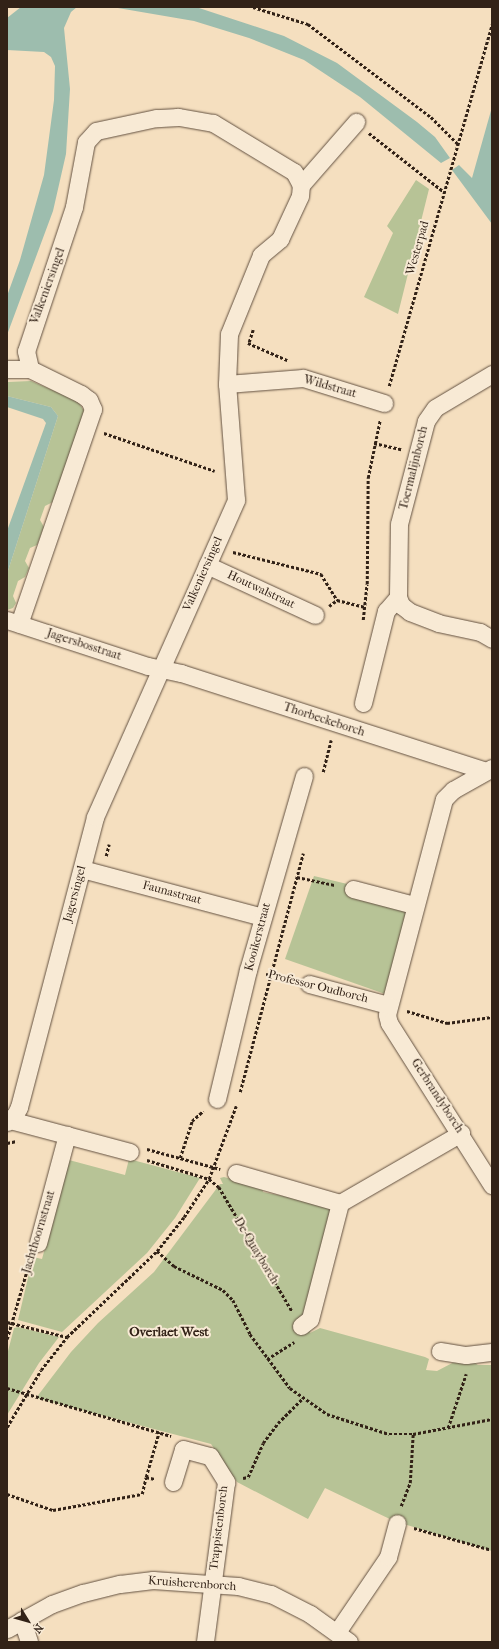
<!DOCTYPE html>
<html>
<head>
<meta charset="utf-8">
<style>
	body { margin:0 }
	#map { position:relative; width:499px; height:1649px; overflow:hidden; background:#f5dfbf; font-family:"IM FELL French Canon",serif }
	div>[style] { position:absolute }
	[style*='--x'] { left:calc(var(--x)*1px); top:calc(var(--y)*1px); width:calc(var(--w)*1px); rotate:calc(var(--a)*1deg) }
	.green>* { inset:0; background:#b7c396 }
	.water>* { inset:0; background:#9dbdae }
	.path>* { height:2.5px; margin-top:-1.25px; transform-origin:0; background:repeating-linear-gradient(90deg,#322217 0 3px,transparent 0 5px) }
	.roads { filter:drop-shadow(0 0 1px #635141) drop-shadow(0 0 1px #635141) }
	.minor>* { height:17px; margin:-8.5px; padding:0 8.5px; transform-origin:8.5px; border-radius:8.5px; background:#f8ead5 }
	span { translate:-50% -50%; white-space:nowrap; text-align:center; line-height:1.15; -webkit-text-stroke:4px #f8ead5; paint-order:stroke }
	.street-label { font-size:12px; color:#322217 }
	.neighbourhood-label { font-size:13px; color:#322217; font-weight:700 }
	.frame { position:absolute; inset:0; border:8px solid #322217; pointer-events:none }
	.north { position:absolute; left:8px; top:1601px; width:40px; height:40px; -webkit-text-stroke:3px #f8ead5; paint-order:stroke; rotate:127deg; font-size:11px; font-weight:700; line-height:16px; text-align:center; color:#322217 }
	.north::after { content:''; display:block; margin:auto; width:14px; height:18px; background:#322217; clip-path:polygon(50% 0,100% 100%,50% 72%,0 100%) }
</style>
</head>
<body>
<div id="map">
	<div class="green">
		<i style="clip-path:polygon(416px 180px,429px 189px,398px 314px,364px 297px,393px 233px,387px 226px)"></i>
		<i style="clip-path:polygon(31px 381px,78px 401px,84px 411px,53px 502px,45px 506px,40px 520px,44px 527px,37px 545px,30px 548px,25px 561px,29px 568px,25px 577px,18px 581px,13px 596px,16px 603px,13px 608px,7px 610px,7px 574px,58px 416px,51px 407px,7px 396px,7px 382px)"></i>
		<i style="clip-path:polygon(314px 876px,418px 901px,388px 995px,285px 959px)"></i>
		<i style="clip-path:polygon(129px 1159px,200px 1178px,175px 1218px,147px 1253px,62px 1332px,18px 1320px,33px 1257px,42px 1259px,69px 1160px,125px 1175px)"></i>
		<i style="clip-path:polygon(224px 1177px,262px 1187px,263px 1192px,343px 1208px,310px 1333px,320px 1328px,425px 1357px,429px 1359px,426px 1370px,437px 1371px,458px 1360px,470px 1360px,478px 1365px,492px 1365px,492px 1551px,394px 1521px,325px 1488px,308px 1519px,237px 1482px,211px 1444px,36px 1398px,71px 1352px,98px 1323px,154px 1272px,220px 1184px,223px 1184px,220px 1178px)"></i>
		<i style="clip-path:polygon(18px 1327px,59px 1337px,39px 1363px,7px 1415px,7px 1355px,14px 1328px)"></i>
	</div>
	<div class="water">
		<i style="clip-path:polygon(21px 7px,77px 7px,71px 12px,64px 28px,70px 89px,66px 154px,53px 211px,7px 335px,7px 296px,20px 260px,44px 175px,54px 100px,55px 66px,51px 57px,44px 52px,7px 50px,7px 18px)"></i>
		<i style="clip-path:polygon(112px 7px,196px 7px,284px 36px,337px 63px,417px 122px,435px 137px,450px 158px,441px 163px,360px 97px,304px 60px,249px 38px,194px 21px)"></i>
		<i style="clip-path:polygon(492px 107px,491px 190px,492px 224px,452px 170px,459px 165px,472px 178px)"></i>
		<i style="clip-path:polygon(7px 396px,51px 407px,58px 416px,7px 574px,7px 531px,46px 423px,43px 419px,7px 407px)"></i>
	</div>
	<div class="path">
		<i style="--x:253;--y:7;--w:58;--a:17.2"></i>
		<i style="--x:308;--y:24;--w:154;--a:37.1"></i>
		<i style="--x:431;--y:117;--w:38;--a:45"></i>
		<i style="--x:369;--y:133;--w:94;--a:38.1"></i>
		<i style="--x:249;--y:342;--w:13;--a:-72"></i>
		<i style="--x:248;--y:343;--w:43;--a:23.6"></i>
		<i style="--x:389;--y:386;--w:376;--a:-74.1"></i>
		<i style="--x:104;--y:433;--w:117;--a:18.9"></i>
		<i style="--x:374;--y:443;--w:28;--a:13"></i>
		<i style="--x:233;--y:552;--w:91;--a:14"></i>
		<i style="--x:321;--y:574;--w:31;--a:58"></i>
		<i style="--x:337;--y:600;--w:29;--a:14"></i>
		<i style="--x:329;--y:606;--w:10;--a:-37"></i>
		<i style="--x:363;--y:620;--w:36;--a:-84"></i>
		<i style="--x:367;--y:584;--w:106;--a:-89.5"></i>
		<i style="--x:368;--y:478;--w:59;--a:-78.3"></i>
		<i style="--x:323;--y:772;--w:33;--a:-76"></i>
		<i style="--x:106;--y:856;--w:12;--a:-76"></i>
		<i style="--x:297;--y:877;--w:39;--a:12"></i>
		<i style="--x:266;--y:974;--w:28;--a:15"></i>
		<i style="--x:407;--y:1011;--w:42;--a:16.7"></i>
		<i style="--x:447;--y:1023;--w:45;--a:-7.6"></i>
		<i style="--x:240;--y:1092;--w:247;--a:-75.2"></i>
		<i style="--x:7;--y:1143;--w:10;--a:-11"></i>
		<i style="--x:147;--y:1149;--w:76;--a:15.3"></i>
		<i style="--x:180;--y:1158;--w:39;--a:-72"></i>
		<i style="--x:192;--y:1121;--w:15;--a:-42"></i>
		<i style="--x:147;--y:1160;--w:65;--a:17"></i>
		<i style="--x:209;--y:1179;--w:13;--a:39"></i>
		<i style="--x:219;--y:1187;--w:144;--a:59.5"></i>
		<i style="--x:157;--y:1251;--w:23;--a:41"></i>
		<i style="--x:174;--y:1266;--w:55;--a:26.1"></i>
		<i style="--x:223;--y:1290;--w:14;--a:45"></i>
		<i style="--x:233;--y:1300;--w:38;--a:63"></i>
		<i style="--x:250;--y:1334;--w:67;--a:53.5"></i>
		<i style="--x:290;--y:1388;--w:45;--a:35.1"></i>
		<i style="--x:327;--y:1414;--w:65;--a:17.9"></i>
		<i style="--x:389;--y:1434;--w:24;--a:0"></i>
		<i style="--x:413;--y:1434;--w:80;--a:-10.8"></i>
		<i style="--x:7;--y:1322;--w:62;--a:14"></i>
		<i style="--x:7;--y:1339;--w:82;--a:-73.8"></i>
		<i style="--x:267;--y:1359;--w:32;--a:-32"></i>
		<i style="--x:7;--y:1388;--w:171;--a:16.3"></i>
		<i style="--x:7;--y:1427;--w:66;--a:-59.2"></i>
		<i style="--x:41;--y:1370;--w:42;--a:-51.8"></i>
		<i style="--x:67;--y:1337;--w:124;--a:-43.7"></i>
		<i style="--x:157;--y:1251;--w:43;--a:-51.5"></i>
		<i style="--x:184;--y:1217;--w:45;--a:-56.7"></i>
		<i style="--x:209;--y:1179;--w:78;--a:-69.7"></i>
		<i style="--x:448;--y:1428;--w:57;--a:-71.6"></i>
		<i style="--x:146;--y:1477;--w:47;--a:-73.9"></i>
		<i style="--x:243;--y:1478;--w:5;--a:-11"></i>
		<i style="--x:248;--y:1477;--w:37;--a:-66"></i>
		<i style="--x:263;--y:1443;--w:25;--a:-53"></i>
		<i style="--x:278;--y:1423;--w:34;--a:-45"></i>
		<i style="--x:7;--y:1494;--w:49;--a:19.2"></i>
		<i style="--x:53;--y:1510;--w:90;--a:-10.2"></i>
		<i style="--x:142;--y:1494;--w:17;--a:-77"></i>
		<i style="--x:146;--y:1477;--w:9;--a:13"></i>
		<i style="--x:401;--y:1506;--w:25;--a:-69"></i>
		<i style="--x:410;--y:1483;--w:49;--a:-86.5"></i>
		<i style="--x:414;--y:1528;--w:81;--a:15.8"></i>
	</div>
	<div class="roads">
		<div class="minor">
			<i style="--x:301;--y:185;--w:84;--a:-48.9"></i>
			<i style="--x:7;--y:369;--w:23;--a:0"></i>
			<i style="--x:492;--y:374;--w:66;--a:149.2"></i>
			<i style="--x:435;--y:408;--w:16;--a:125"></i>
			<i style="--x:426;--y:421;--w:106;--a:104.7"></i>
			<i style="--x:399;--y:524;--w:73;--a:90.8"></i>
			<i style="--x:398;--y:597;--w:9;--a:69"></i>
			<i style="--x:401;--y:605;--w:11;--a:38"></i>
			<i style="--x:410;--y:612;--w:30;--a:21"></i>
			<i style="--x:438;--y:623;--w:43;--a:12.1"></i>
			<i style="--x:480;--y:632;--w:14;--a:30"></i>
			<i style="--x:227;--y:384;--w:76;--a:-4.5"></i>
			<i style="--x:303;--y:378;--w:85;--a:17.2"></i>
			<i style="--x:207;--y:565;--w:119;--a:24.8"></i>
			<i style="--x:7;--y:620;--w:148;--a:18.1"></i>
			<i style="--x:148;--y:666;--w:34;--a:12"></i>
			<i style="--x:181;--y:673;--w:320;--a:17.8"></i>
			<i style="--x:363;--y:703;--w:95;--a:-76"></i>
			<i style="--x:386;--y:611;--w:18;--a:-49"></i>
			<i style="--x:492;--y:768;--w:45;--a:150.6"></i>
			<i style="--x:453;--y:790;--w:13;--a:135"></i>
			<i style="--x:444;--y:799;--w:223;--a:104.8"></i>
			<i style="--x:387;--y:1015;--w:8;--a:76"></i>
			<i style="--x:389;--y:1023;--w:192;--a:57.6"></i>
			<i style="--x:82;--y:869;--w:187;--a:14.9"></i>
			<i style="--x:353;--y:889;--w:63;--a:14.7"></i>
			<i style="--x:309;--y:984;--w:82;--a:14.9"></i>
			<i style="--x:217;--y:1099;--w:133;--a:-76.5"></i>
			<i style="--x:248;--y:970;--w:202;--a:-73.9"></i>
			<i style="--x:10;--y:1120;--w:124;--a:14.9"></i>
			<i style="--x:7;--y:1122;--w:11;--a:-41"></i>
			<i style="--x:15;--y:1115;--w:9;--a:-63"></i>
			<i style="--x:19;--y:1107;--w:300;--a:-75.3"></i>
			<i style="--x:95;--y:817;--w:347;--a:-66"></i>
			<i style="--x:236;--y:500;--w:116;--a:-94.4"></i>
			<i style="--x:227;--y:384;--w:50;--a:-87.7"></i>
			<i style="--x:229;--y:334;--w:85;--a:-67.9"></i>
			<i style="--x:261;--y:255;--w:25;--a:-40"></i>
			<i style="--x:280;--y:239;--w:47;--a:-65.1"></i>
			<i style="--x:300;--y:196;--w:11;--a:-85"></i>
			<i style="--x:301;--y:185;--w:15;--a:-118"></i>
			<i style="--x:294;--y:172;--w:95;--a:-148.8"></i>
			<i style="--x:213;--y:123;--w:36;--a:-170"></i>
			<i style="--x:178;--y:117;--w:22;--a:177"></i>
			<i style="--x:156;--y:118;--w:61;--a:167.8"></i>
			<i style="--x:96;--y:131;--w:15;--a:132"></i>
			<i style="--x:86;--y:142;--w:66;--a:100.5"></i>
			<i style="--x:74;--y:207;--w:152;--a:108.4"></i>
			<i style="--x:26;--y:351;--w:18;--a:77"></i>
			<i style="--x:30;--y:369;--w:57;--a:26.1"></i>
			<i style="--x:81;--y:394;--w:10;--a:37"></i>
			<i style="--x:89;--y:400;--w:10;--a:66"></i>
			<i style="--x:93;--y:409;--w:227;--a:109"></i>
			<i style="--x:236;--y:1173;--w:108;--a:16.1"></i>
			<i style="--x:340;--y:1203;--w:140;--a:-30"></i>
			<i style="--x:38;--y:1243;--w:112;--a:-75"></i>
			<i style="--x:301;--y:1326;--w:11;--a:-38"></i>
			<i style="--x:310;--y:1319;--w:120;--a:-75.5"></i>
			<i style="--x:440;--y:1351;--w:26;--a:9"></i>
			<i style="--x:466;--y:1355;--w:26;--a:-7"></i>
			<i style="--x:173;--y:1482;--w:34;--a:-73"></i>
			<i style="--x:183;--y:1449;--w:28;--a:15"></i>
			<i style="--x:210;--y:1456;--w:31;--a:58"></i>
			<i style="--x:226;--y:1482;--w:161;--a:97.5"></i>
			<i style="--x:22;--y:1620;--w:23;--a:72"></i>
			<i style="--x:7;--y:1629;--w:51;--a:-29.1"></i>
			<i style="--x:52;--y:1604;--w:33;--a:-20"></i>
			<i style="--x:83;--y:1593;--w:38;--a:-14"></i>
			<i style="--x:120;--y:1584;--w:33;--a:-7"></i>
			<i style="--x:153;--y:1580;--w:85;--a:4"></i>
			<i style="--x:238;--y:1586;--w:34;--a:14"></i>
			<i style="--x:271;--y:1594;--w:44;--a:27.1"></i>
			<i style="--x:310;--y:1614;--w:48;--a:35.7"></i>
			<i style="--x:337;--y:1632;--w:91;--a:-55.8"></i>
			<i style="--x:388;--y:1557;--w:35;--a:-75"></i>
		</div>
	</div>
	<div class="street-label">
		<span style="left:418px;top:248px;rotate:-74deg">Westerpad</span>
		<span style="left:48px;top:286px;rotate:-70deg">Valkeniersingel</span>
		<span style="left:330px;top:387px;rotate:16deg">Wildstraat</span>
		<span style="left:414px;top:468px;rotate:-76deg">Toermalijnborch</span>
		<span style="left:203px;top:574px;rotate:-66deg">Valkeniersingel</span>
		<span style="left:261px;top:590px;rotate:25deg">Houtwalstraat</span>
		<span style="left:84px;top:645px;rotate:18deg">Jagersbosstraat</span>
		<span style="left:324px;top:720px;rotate:18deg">Thorbeckeborch</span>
		<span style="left:172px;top:893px;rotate:15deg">Faunastraat</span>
		<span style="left:75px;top:894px;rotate:-75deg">Jagersingel</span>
		<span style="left:258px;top:937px;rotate:-75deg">Kooikerstraat</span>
		<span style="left:318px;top:987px;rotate:14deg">Professor Oudborch</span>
		<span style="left:437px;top:1096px;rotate:57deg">Gerbrandyborch</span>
		<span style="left:39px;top:1232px;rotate:-73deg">Jachthoornstraat</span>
		<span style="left:256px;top:1251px;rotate:59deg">De-Quayborch</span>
		<span style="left:219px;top:1528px;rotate:-83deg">Trappistenborch</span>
		<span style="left:192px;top:1584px;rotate:4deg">Kruisherenborch</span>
	</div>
	<div class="neighbourhood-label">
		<span style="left:169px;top:1332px">Overlaet West</span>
	</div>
	<div class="frame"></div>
	<div class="north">N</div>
</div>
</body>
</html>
